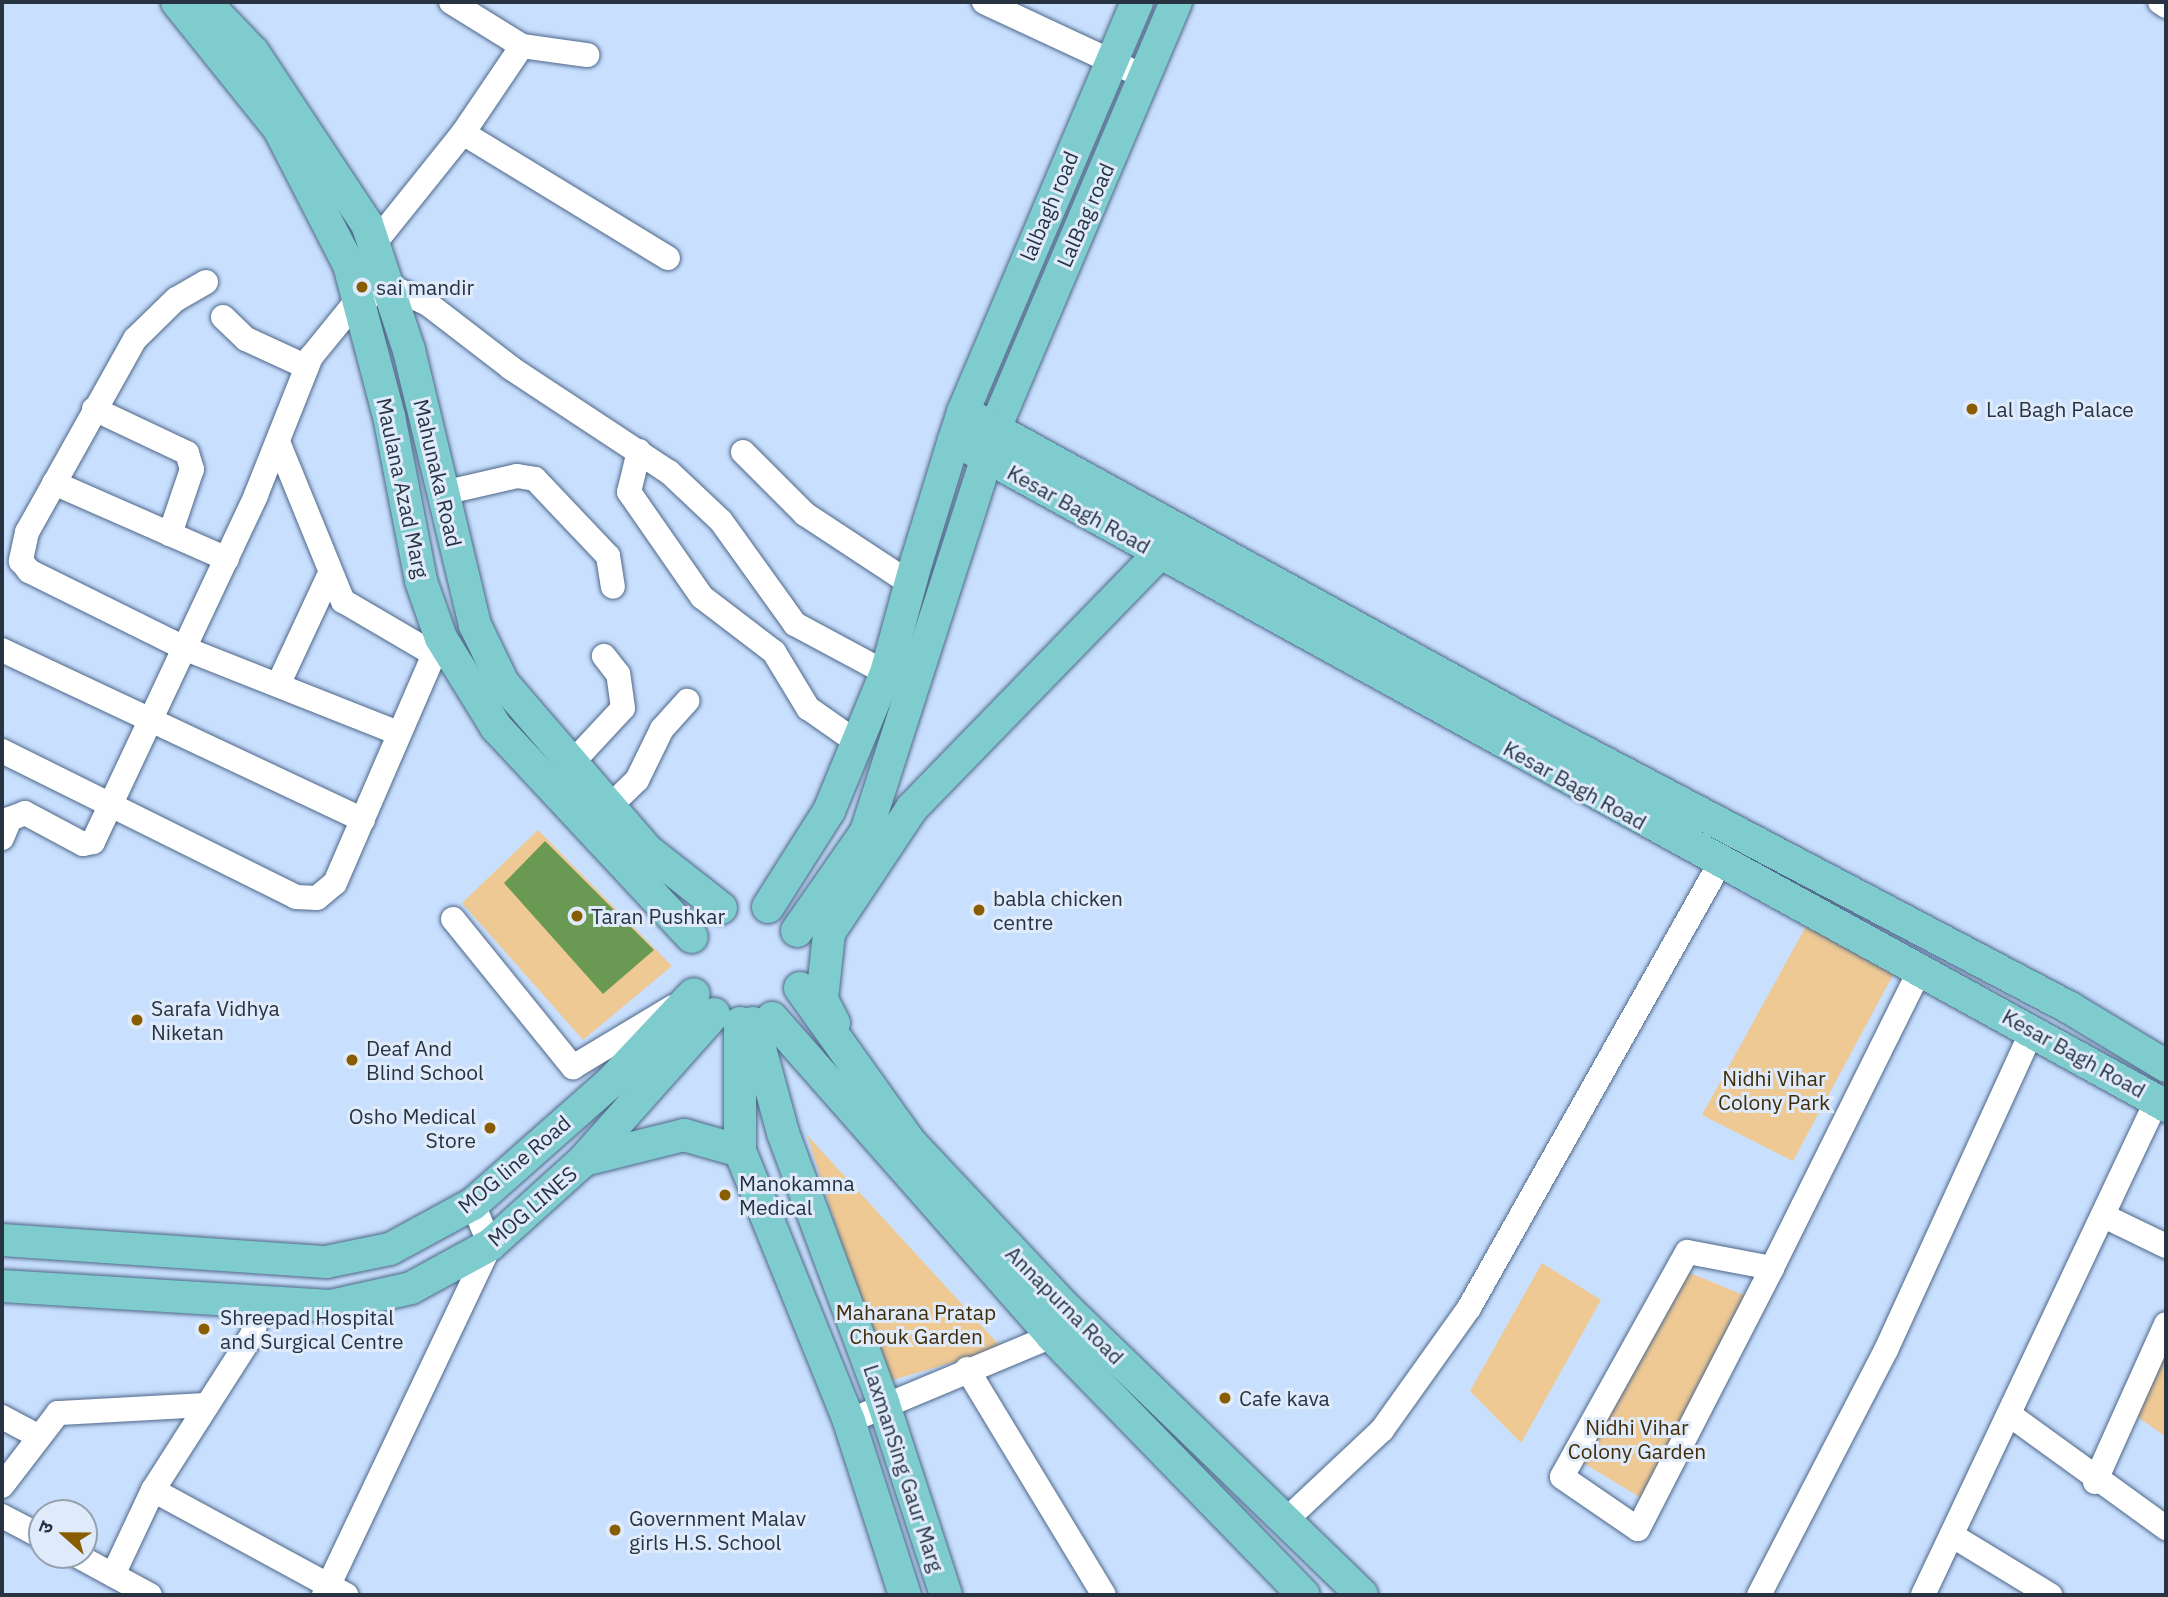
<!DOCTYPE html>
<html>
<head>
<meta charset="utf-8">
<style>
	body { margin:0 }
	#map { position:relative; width:2168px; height:1597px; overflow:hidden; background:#c8dffe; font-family:"IBM Plex Sans","Noto Sans Devanagari",sans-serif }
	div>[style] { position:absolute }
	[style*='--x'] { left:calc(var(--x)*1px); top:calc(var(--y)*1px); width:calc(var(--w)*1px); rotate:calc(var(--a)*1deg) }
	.green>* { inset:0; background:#eec994 }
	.water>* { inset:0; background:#699953 }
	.roads { filter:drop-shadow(0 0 2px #4e6788) drop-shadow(0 0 2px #4e6788) }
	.minor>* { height:24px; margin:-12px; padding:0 12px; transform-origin:12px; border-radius:12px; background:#fff }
	.major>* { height:32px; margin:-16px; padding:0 16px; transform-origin:16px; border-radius:16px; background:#7ecccd }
	.dots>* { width:19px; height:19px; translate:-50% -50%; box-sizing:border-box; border:4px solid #dfebfa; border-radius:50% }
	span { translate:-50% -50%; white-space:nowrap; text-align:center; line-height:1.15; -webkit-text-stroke:6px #dfebfa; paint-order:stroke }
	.street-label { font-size:21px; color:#283342 }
	.poi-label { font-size:21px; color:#283342 }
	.left { translate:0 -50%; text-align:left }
	.right { translate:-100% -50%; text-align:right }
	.park-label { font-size:21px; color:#412c0a }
	.frame { position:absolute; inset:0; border:4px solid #283342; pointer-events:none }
	.north { position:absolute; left:28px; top:1499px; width:70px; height:70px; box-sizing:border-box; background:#dfebfa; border:2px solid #96a1b0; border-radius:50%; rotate:291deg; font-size:19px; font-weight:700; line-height:28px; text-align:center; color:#283342 }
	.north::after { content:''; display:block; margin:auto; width:24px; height:32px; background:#895c00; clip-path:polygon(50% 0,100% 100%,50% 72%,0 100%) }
</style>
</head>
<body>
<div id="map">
	<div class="green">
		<i style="clip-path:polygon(538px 830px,672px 966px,583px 1040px,462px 903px)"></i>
		<i style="clip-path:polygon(1810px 919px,1900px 962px,1793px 1161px,1702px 1115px)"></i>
		<i style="clip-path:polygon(807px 1135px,1002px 1348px,886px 1382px)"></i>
		<i style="clip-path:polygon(1542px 1263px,1601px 1300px,1521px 1443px,1470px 1391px)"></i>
		<i style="clip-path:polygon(1683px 1270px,1758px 1301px,1651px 1504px,1577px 1459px)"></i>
		<i style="clip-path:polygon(2166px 1333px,2166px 1437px,2138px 1417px,2138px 1393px)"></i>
	</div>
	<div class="water">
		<i style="clip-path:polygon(545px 841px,654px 950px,603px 994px,504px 883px)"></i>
	</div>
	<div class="roads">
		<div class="minor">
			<i style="--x:451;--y:2;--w:84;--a:31.8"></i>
			<i style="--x:522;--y:46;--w:66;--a:7.9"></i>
			<i style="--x:984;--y:2;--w:178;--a:25"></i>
			<i style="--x:2160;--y:2;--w:7;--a:34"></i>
			<i style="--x:463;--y:133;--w:240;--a:31.4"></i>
			<i style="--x:374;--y:244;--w:142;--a:-51.3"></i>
			<i style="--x:463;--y:133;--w:105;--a:-55.9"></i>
			<i style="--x:206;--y:282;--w:34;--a:150"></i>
			<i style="--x:176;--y:299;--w:57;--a:135.7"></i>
			<i style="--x:135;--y:339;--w:221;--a:119.2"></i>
			<i style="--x:27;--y:532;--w:30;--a:102"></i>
			<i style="--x:21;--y:561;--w:13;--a:51"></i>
			<i style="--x:29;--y:571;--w:175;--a:26.4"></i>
			<i style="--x:186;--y:649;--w:226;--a:21.6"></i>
			<i style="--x:223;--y:317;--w:32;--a:44"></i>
			<i style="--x:246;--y:339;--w:67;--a:24.7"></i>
			<i style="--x:94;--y:409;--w:103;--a:25.3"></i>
			<i style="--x:187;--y:453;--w:17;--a:73"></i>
			<i style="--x:192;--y:469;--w:69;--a:108.7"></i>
			<i style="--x:278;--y:442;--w:172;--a:67.8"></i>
			<i style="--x:343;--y:601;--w:103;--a:30.3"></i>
			<i style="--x:639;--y:451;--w:42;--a:103.7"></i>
			<i style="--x:629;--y:492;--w:128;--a:55.2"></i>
			<i style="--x:702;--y:597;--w:91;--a:37.4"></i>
			<i style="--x:774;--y:652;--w:66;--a:58.7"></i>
			<i style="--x:808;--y:708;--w:61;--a:35"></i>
			<i style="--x:743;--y:452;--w:88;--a:45"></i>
			<i style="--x:805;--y:514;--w:127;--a:33.4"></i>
			<i style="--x:54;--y:483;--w:189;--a:23.7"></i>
			<i style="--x:443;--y:493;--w:76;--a:-12.9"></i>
			<i style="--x:517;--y:476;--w:18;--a:9"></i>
			<i style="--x:535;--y:479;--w:106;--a:46.5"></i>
			<i style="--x:608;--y:556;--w:31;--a:81"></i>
			<i style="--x:2;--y:650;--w:399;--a:25.2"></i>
			<i style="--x:278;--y:685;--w:118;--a:-65"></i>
			<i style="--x:2;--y:751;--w:328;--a:26.4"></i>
			<i style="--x:296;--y:897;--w:21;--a:3"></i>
			<i style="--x:317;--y:898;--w:23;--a:-40"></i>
			<i style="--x:335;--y:883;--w:267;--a:-66.6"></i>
			<i style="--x:571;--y:764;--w:76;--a:-47.1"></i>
			<i style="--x:623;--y:708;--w:34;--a:-98"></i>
			<i style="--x:618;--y:674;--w:23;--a:-128"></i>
			<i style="--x:597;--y:819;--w:56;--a:-44.3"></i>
			<i style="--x:637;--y:780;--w:57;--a:-63.9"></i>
			<i style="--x:662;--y:729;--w:38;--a:-48"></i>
			<i style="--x:2;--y:838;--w:21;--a:-67"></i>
			<i style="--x:10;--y:819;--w:16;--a:-22"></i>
			<i style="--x:25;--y:813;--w:66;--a:28.1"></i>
			<i style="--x:83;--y:844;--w:10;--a:-11"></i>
			<i style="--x:93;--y:842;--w:383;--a:-64.8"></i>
			<i style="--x:256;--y:495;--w:149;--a:-68.3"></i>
			<i style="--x:311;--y:357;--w:63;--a:-50.8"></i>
			<i style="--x:351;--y:308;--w:44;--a:-31.9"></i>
			<i style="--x:388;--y:285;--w:44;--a:25.4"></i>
			<i style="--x:428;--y:304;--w:105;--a:37.6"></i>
			<i style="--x:511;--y:368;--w:189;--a:33.4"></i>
			<i style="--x:669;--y:472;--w:71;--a:43.3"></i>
			<i style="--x:721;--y:521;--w:127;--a:54.3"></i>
			<i style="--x:795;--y:624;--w:103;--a:28.3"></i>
			<i style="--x:453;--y:919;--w:191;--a:51"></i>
			<i style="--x:573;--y:1067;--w:117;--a:-31"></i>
			<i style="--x:2106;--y:1217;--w:67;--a:25.8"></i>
			<i style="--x:1772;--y:1268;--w:86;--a:-169.3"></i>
			<i style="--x:1687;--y:1252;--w:257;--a:119.1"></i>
			<i style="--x:1562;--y:1477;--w:92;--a:34.4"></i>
			<i style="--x:1638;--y:1529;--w:293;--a:-62.8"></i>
			<i style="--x:1772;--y:1268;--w:333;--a:-63.6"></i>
			<i style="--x:967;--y:1369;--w:264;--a:58.8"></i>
			<i style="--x:2010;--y:1415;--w:193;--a:35.9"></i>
			<i style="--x:2;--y:1417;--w:40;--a:28"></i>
			<i style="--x:849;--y:1421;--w:220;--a:-22.7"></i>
			<i style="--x:2095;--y:1482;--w:173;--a:-65.8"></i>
			<i style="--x:2;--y:1486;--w:92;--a:-52.5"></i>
			<i style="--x:58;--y:1413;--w:149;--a:-3.1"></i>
			<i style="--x:153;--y:1490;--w:220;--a:28.5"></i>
			<i style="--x:2;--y:1516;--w:45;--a:27.7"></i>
			<i style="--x:1285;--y:1521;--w:133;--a:-43.2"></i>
			<i style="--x:1382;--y:1430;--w:150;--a:-54.5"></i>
			<i style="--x:1469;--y:1308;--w:509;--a:-60.56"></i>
			<i style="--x:1953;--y:1536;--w:114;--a:31.3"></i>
			<i style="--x:76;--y:1555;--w:84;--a:28.4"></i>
			<i style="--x:113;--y:1575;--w:94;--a:-64.8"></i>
			<i style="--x:153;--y:1490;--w:184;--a:-57.4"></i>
			<i style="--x:252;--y:1335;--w:34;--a:-73"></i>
			<i style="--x:324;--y:1595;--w:387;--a:-64.6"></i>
			<i style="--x:490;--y:1245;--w:44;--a:-112.5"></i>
			<i style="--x:1759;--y:1595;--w:276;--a:-62.6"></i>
			<i style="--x:1886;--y:1350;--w:353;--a:-65.4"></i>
			<i style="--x:1923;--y:1595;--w:548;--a:-64.7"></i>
		</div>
		<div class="major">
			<i style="--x:177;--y:2;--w:163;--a:51.2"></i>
			<i style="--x:279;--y:129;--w:153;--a:62.8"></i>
			<i style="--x:349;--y:265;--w:156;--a:75.2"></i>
			<i style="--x:389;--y:416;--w:168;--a:79"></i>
			<i style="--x:421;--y:581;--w:60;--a:70.7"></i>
			<i style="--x:441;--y:638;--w:105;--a:58.3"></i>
			<i style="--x:496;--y:727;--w:287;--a:47"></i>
			<i style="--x:205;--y:2;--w:69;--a:46.2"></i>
			<i style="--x:253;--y:52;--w:206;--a:56.5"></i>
			<i style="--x:367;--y:224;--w:133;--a:71.6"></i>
			<i style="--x:409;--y:350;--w:283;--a:76.5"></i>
			<i style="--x:475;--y:625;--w:64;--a:64.2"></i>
			<i style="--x:503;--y:683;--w:221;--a:49.2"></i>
			<i style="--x:647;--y:850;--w:94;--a:38.1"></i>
			<i style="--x:1176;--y:2;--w:464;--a:113"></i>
			<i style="--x:995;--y:429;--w:631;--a:28.8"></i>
			<i style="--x:1548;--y:733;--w:590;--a:27.78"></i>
			<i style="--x:2070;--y:1008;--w:112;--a:31.1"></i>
			<i style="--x:963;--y:412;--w:445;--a:-67"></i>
			<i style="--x:768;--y:907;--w:114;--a:-57.6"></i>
			<i style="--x:829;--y:811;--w:149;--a:-67.6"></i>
			<i style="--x:886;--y:673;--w:117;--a:-74.7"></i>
			<i style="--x:917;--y:560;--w:126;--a:-72.9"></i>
			<i style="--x:954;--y:440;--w:29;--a:-72"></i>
			<i style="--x:963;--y:412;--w:36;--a:28"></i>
			<i style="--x:995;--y:429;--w:29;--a:106"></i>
			<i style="--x:987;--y:457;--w:37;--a:-153"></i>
			<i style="--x:797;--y:931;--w:121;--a:-55.1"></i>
			<i style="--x:866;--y:832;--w:394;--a:-72.1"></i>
			<i style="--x:987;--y:457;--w:1346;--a:28.83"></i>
			<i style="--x:800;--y:988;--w:188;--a:54.5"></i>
			<i style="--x:909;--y:1141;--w:229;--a:46.8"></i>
			<i style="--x:1066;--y:1308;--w:412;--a:44.1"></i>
			<i style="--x:772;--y:1018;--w:424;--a:48.6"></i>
			<i style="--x:1052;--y:1336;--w:361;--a:45.8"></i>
			<i style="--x:740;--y:1023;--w:128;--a:90"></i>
			<i style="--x:740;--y:1151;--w:291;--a:68"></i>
			<i style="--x:849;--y:1421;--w:183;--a:72.2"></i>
			<i style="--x:753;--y:1023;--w:114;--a:74.7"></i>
			<i style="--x:783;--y:1133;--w:287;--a:69.6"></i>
			<i style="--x:883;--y:1402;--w:203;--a:71.9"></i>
			<i style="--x:834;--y:1023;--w:27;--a:-117"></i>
			<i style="--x:822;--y:999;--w:66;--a:-83.9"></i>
			<i style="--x:829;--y:933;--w:150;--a:-56.4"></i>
			<i style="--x:912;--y:808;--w:354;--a:-45.8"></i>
			<i style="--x:588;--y:1159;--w:99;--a:-14"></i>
			<i style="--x:684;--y:1135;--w:58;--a:15.9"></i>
			<i style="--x:2;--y:1240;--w:325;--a:3.9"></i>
			<i style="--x:326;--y:1262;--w:65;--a:-11.5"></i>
			<i style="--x:390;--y:1249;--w:94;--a:-28.5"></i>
			<i style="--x:473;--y:1204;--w:183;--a:-41.5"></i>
			<i style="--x:610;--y:1083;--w:122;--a:-46.7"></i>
			<i style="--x:2;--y:1286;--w:329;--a:3.5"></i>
			<i style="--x:330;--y:1306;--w:83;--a:-12.5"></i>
			<i style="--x:411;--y:1288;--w:90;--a:-28.6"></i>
			<i style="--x:490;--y:1245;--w:125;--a:-42.1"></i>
			<i style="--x:583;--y:1161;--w:197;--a:-48.3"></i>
		</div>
	</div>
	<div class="dots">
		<i style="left:362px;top:287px;background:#895c00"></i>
		<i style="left:1972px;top:409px;background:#895c00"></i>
		<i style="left:979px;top:910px;background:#895c00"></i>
		<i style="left:577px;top:916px;background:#895c00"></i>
		<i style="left:137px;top:1020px;background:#895c00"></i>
		<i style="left:352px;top:1060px;background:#895c00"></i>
		<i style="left:490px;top:1128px;background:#895c00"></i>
		<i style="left:725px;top:1195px;background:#895c00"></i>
		<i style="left:204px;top:1329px;background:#895c00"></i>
		<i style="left:1225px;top:1398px;background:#895c00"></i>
		<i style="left:615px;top:1530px;background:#895c00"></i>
	</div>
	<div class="street-label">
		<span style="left:1049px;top:206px;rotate:-67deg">lalbagh road</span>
		<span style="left:1085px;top:215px;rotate:-66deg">LalBag road</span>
		<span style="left:438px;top:473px;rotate:77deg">Mahunaka Road</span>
		<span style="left:403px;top:488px;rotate:78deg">Maulana Azad Marg</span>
		<span style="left:1079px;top:509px;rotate:29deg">Kesar Bagh Road</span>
		<span style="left:1575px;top:785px;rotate:29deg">Kesar Bagh Road</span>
		<span style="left:2074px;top:1053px;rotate:29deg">Kesar Bagh Road</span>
		<span style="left:514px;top:1164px;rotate:-40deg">MOG line Road</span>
		<span style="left:532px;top:1206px;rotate:-41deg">MOG LINES</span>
		<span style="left:1065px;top:1305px;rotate:45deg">Annapurna Road</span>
		<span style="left:904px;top:1468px;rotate:72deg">LaxmanSing Gaur Marg</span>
	</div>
	<div class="poi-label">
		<span class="left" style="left:376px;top:287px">sai mandir</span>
		<span class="left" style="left:1986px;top:409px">Lal Bagh Palace</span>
		<span class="left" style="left:993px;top:910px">babla chicken<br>centre</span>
		<span class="left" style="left:591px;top:916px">Taran Pushkar</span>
		<span class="left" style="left:151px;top:1020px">Sarafa Vidhya<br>Niketan</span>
		<span class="left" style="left:366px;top:1060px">Deaf And<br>Blind School</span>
		<span class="right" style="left:476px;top:1128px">Osho Medical<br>Store</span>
		<span class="left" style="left:739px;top:1195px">Manokamna<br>Medical</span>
		<span class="left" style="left:220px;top:1329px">Shreepad Hospital<br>and Surgical Centre</span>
		<span class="left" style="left:1239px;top:1398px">Cafe kava</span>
		<span class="left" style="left:629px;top:1530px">Government Malav<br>girls H.S. School</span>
	</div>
	<div class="park-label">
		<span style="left:1774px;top:1090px">Nidhi Vihar<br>Colony Park</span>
		<span style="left:916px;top:1324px">Maharana Pratap<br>Chouk Garden</span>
		<span style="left:1637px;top:1439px">Nidhi Vihar<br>Colony Garden</span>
	</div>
	<div class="frame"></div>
	<div class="north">उ</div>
</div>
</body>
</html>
